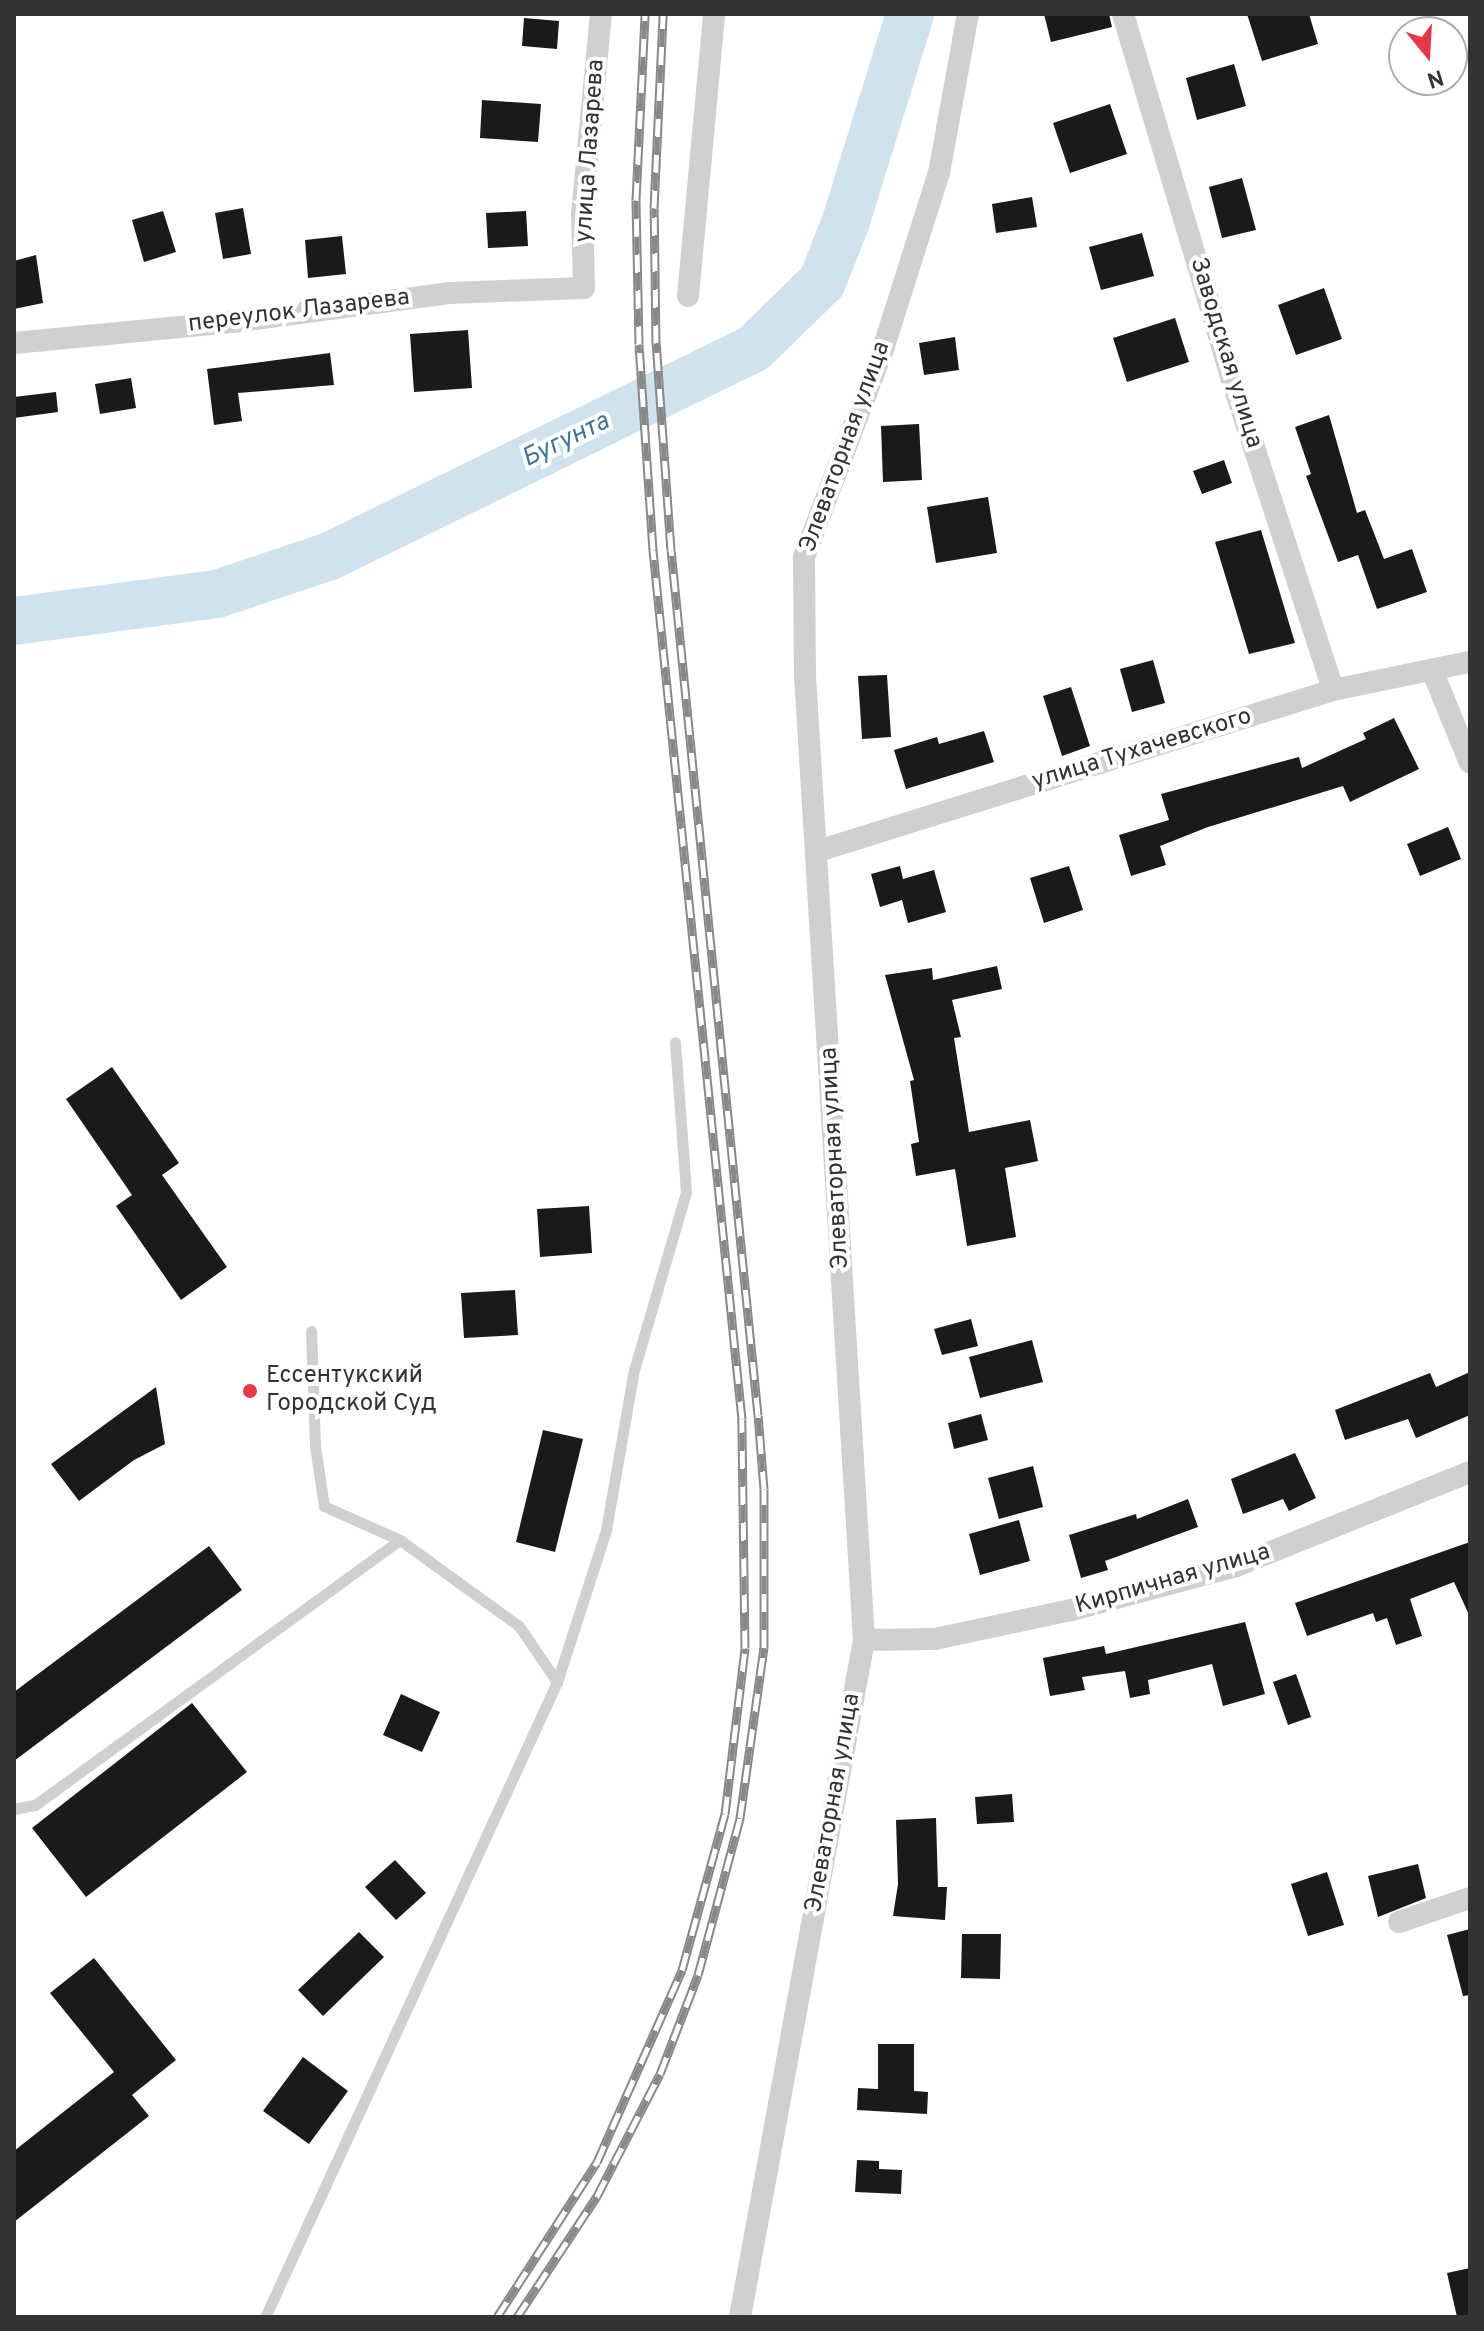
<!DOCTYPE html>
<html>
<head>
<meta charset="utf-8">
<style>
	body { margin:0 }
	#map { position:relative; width:1484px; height:2331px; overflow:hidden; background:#fff; font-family:Overpass,sans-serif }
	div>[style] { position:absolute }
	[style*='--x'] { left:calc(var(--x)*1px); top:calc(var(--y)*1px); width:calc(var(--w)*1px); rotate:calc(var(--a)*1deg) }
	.river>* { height:48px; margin:-24px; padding:0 24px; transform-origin:24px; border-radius:24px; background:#cfe2ee }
	.building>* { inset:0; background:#1a1a1a }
	.service>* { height:11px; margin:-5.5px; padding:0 5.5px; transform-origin:5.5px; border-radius:5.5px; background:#d0d0d0 }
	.minor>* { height:22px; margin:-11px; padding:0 11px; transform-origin:11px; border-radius:11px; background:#d0d0d0 }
	.rail>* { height:9px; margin-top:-4.5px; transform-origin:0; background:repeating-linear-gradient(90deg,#fff 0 18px,#888 0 36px); box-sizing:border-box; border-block:2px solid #888 }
	.dots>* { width:22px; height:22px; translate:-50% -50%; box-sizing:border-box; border:4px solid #fff; border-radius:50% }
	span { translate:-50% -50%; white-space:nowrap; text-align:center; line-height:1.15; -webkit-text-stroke:8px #fff; paint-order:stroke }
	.street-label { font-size:24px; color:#333 }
	.poi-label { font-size:24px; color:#333 }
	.left { translate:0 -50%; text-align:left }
	.water-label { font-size:26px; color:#3f7597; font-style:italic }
	.frame { position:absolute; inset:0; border:16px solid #333; pointer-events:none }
	.north { position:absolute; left:1388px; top:16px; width:80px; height:80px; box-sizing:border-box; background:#fff; border:2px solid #adadad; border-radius:50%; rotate:162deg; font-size:22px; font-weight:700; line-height:32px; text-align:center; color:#333 }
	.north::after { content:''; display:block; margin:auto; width:28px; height:36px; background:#e63946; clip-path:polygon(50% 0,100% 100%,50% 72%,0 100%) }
</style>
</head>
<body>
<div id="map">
	<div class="river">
		<i style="--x:14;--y:621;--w:205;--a:-7.6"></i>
		<i style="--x:217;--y:594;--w:119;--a:-18.6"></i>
		<i style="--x:330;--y:556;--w:471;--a:-26.1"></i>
		<i style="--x:753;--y:349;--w:96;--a:-44.2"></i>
		<i style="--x:822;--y:282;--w:66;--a:-68.5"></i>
		<i style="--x:846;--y:221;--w:217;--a:-72.8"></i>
	</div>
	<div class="building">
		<i style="clip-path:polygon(1044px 14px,1109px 14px,1112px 27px,1051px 42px)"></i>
		<i style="clip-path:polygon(1247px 14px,1309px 14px,1318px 44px,1262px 61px)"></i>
		<i style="clip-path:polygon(524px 18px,559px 21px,557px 49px,522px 46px)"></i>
		<i style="clip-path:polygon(1234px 64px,1246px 106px,1197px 120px,1186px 78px)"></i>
		<i style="clip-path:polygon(482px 100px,541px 104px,538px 142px,480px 138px)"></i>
		<i style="clip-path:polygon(1110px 104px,1127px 154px,1070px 173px,1053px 123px)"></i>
		<i style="clip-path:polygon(1242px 178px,1256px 230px,1222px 238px,1209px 187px)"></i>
		<i style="clip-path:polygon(1032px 197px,1037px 227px,996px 233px,992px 204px)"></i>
		<i style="clip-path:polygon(243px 208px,251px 254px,223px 259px,215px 213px)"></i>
		<i style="clip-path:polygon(163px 211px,176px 252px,144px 262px,132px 220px)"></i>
		<i style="clip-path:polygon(526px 211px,528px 246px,488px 248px,486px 213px)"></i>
		<i style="clip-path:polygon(1142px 233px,1154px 276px,1101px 290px,1089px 247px)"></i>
		<i style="clip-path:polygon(342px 236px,346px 274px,308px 278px,305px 240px)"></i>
		<i style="clip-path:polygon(36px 255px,43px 303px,14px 309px,14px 261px)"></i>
		<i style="clip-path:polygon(1324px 288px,1342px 339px,1296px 355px,1278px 305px)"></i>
		<i style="clip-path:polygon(1175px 318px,1189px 362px,1127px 382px,1113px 338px)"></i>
		<i style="clip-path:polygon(468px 330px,472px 388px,414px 392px,410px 334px)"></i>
		<i style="clip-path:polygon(955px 337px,959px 370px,924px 375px,919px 343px)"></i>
		<i style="clip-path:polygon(330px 353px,334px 385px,238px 393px,242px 421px,214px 425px,207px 369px)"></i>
		<i style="clip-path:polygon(131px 378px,136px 408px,100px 414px,95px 384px)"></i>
		<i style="clip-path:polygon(56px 392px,58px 412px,14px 418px,14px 397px)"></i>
		<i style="clip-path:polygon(1329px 415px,1357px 513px,1365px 510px,1384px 559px,1412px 549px,1427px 592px,1377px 609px,1358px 555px,1338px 562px,1306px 476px,1311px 474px,1295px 427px)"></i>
		<i style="clip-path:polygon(919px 424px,922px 480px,883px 482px,881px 426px)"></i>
		<i style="clip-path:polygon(1224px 460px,1232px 483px,1202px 494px,1193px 471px)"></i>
		<i style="clip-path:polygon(988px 497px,997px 553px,936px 563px,927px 507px)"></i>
		<i style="clip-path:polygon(1261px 530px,1295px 643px,1249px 654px,1215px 542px)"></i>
		<i style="clip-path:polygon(1153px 660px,1165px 703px,1132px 712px,1120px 669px)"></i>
		<i style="clip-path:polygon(887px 675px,891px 737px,862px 739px,858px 676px)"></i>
		<i style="clip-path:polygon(1071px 687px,1090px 746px,1062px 756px,1043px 696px)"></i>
		<i style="clip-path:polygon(1394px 718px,1419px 769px,1350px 802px,1343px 786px,1208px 827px,1160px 846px,1166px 865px,1131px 876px,1119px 835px,1169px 820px,1161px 794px,1299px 757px,1302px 768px,1366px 739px,1363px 733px)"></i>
		<i style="clip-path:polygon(984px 731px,994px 762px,906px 789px,894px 750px,937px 737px,939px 744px)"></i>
		<i style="clip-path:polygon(1448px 827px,1461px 859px,1420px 876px,1407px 844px)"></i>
		<i style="clip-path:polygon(900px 866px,903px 879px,934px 870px,946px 912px,908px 923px,902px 900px,880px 907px,871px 874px)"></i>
		<i style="clip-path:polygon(1069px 866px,1083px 910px,1044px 923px,1030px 878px)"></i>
		<i style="clip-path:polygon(997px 966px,1002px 989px,952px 1000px,961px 1037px,954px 1038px,969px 1132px,1030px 1120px,1038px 1161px,1005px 1168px,1016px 1237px,967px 1246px,955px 1169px,916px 1176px,911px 1144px,919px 1142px,910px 1081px,914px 1080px,885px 975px,932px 968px,933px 980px)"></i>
		<i style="clip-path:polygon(112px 1067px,179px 1163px,162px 1175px,227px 1267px,181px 1300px,116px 1206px,132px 1195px,66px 1099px)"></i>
		<i style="clip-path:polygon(589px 1206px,592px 1253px,540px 1257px,537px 1209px)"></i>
		<i style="clip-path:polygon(515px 1290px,518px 1335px,464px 1338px,461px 1293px)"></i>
		<i style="clip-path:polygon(971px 1319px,978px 1346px,942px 1355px,934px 1329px)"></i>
		<i style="clip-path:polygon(1032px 1340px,1043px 1382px,980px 1398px,969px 1357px)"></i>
		<i style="clip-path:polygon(1470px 1372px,1470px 1415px,1416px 1438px,1408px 1419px,1345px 1440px,1335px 1410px,1430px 1373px,1436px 1387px)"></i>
		<i style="clip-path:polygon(156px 1387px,165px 1444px,134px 1460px,79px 1501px,51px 1464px)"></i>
		<i style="clip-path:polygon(981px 1414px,988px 1440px,954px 1449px,948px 1423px)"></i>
		<i style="clip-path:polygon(543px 1430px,583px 1439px,555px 1552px,516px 1542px)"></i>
		<i style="clip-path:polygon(1295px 1453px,1316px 1498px,1289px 1511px,1283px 1499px,1243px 1514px,1231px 1479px)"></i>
		<i style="clip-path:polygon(1033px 1466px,1043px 1507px,999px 1519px,988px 1478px)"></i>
		<i style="clip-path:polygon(1188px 1499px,1198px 1527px,1105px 1561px,1108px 1570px,1081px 1578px,1069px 1535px,1136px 1514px,1137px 1519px)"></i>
		<i style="clip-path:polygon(1019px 1520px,1030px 1561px,980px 1575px,969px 1534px)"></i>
		<i style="clip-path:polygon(1470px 1542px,1470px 1617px,1454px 1582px,1410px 1599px,1422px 1636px,1396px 1645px,1387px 1618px,1376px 1622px,1373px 1613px,1307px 1636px,1295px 1603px)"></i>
		<i style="clip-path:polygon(209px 1546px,242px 1590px,14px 1761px,14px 1692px)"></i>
		<i style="clip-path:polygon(1245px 1622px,1265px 1694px,1223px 1706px,1212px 1664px,1148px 1680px,1150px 1694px,1130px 1698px,1125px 1671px,1082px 1677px,1085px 1690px,1050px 1696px,1043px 1658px,1104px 1646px,1106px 1654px)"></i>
		<i style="clip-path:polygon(1296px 1674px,1311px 1717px,1288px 1725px,1273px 1682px)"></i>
		<i style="clip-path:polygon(401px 1694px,440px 1712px,422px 1752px,383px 1735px)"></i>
		<i style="clip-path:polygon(192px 1703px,247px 1772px,86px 1897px,32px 1828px)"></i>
		<i style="clip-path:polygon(1012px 1794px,1014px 1822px,977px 1824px,975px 1797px)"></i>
		<i style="clip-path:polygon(936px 1818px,938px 1887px,947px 1887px,945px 1920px,893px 1916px,898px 1884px,896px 1820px)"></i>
		<i style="clip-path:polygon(395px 1860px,426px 1893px,396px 1920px,365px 1887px)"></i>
		<i style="clip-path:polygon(1418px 1864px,1426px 1898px,1378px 1917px,1368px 1876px)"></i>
		<i style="clip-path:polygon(1327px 1872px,1344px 1925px,1308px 1936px,1291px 1884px)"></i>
		<i style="clip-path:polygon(1470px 1929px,1470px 1995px,1463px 1996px,1447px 1935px)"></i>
		<i style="clip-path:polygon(359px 1932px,384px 1957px,323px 2016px,298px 1990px)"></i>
		<i style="clip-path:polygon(962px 1934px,1001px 1934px,1000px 1979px,961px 1978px)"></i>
		<i style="clip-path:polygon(94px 1958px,176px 2060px,132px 2095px,149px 2116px,14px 2222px,14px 2151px,114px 2072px,50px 1993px)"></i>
		<i style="clip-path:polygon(878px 2044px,914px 2044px,914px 2091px,928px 2092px,927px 2114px,857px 2110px,858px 2088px,878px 2089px)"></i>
		<i style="clip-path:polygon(303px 2057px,348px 2091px,309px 2144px,263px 2111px)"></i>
		<i style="clip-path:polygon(857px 2160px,879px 2161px,879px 2169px,902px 2170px,901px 2194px,855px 2192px)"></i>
		<i style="clip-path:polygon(1470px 2268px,1470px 2317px,1457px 2317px,1447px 2273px)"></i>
	</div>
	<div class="service">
		<i style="--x:311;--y:1331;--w:115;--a:88"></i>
		<i style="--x:315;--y:1446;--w:61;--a:81.5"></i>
		<i style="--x:324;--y:1506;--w:83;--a:24.1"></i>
		<i style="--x:557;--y:1682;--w:160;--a:-72.1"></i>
		<i style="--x:606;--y:1530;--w:162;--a:-80.1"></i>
		<i style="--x:634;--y:1370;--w:185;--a:-73.7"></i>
		<i style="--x:686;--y:1192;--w:150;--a:-94.2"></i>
		<i style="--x:14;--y:1809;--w:21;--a:-11"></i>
		<i style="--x:35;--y:1805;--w:451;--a:-36"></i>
		<i style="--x:400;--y:1540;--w:147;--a:35.9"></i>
		<i style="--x:519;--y:1626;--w:68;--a:55.8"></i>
		<i style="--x:557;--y:1682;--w:699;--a:114.69"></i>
	</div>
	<div class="minor">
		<i style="--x:1123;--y:14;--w:376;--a:73.4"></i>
		<i style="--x:1230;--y:374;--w:332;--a:71.9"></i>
		<i style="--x:688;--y:296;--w:283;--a:-84.7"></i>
		<i style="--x:14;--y:343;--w:219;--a:-5.5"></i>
		<i style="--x:232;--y:322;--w:219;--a:-7.6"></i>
		<i style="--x:449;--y:293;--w:135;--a:-2.1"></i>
		<i style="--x:584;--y:288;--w:74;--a:-91.5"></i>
		<i style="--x:582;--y:214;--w:201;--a:-84.6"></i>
		<i style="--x:1432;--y:670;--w:100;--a:67.8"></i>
		<i style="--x:818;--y:851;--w:540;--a:-17.36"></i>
		<i style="--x:1333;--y:690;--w:140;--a:-11.6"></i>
		<i style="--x:864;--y:1640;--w:71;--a:-0.8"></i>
		<i style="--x:935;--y:1639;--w:139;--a:-12"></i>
		<i style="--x:1071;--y:1610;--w:171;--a:-14.9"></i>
		<i style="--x:1236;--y:1566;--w:252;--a:-21.9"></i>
		<i style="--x:1399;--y:1922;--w:75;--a:-18.7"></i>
		<i style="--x:740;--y:2317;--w:688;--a:-79.62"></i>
		<i style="--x:864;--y:1640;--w:967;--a:-93.5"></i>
		<i style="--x:805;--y:675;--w:118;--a:-90.5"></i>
		<i style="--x:804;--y:557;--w:226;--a:-69.2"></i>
		<i style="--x:884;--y:346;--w:182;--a:-72.4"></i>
		<i style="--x:939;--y:173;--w:162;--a:-79.7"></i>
	</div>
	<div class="rail">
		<i style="--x:497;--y:2317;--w:184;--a:-57.2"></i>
		<i style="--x:597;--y:2162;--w:210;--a:-66.1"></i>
		<i style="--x:682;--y:1970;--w:162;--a:-74.6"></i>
		<i style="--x:725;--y:1814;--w:167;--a:-83.1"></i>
		<i style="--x:745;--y:1648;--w:229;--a:-90.8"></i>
		<i style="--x:742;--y:1419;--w:874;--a:-95.85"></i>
		<i style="--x:653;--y:550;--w:206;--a:-93.9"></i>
		<i style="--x:639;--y:344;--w:144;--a:-91.2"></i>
		<i style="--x:636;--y:200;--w:186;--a:-87.2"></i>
		<i style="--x:517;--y:2317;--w:145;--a:-56.5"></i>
		<i style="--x:597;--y:2196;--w:137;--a:-62.7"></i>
		<i style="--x:660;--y:2074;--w:106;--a:-69"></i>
		<i style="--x:698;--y:1975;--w:163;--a:-75"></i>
		<i style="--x:740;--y:1818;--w:172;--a:-82"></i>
		<i style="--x:764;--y:1648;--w:159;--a:-90"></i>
		<i style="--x:764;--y:1489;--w:74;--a:-94.6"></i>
		<i style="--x:758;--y:1415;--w:869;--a:-95.74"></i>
		<i style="--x:671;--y:550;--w:208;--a:-94.1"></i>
		<i style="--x:656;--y:343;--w:135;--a:-90.8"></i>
		<i style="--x:654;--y:208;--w:194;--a:-87.3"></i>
	</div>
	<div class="dots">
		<i style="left:250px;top:1391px;background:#e63946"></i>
	</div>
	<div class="street-label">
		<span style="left:591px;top:151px;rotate:-86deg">улица Лазарева</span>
		<span style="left:299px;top:312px;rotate:-7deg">переулок Лазарева</span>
		<span style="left:1225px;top:353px;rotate:73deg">Заводская улица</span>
		<span style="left:846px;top:447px;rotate:-70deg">Элеваторная улица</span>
		<span style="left:1142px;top:750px;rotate:-17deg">улица Тухачевского</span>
		<span style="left:836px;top:1158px;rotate:-93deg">Элеваторная улица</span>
		<span style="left:1173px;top:1580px;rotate:-16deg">Кирпичная улица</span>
		<span style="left:834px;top:1803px;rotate:-80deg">Элеваторная улица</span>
	</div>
	<div class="poi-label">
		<span class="left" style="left:266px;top:1391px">Ессентукский<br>Городской Суд</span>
	</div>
	<div class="water-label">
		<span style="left:566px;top:441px;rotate:-26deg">Бугунта</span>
	</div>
	<div class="frame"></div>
	<div class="north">N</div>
</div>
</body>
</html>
